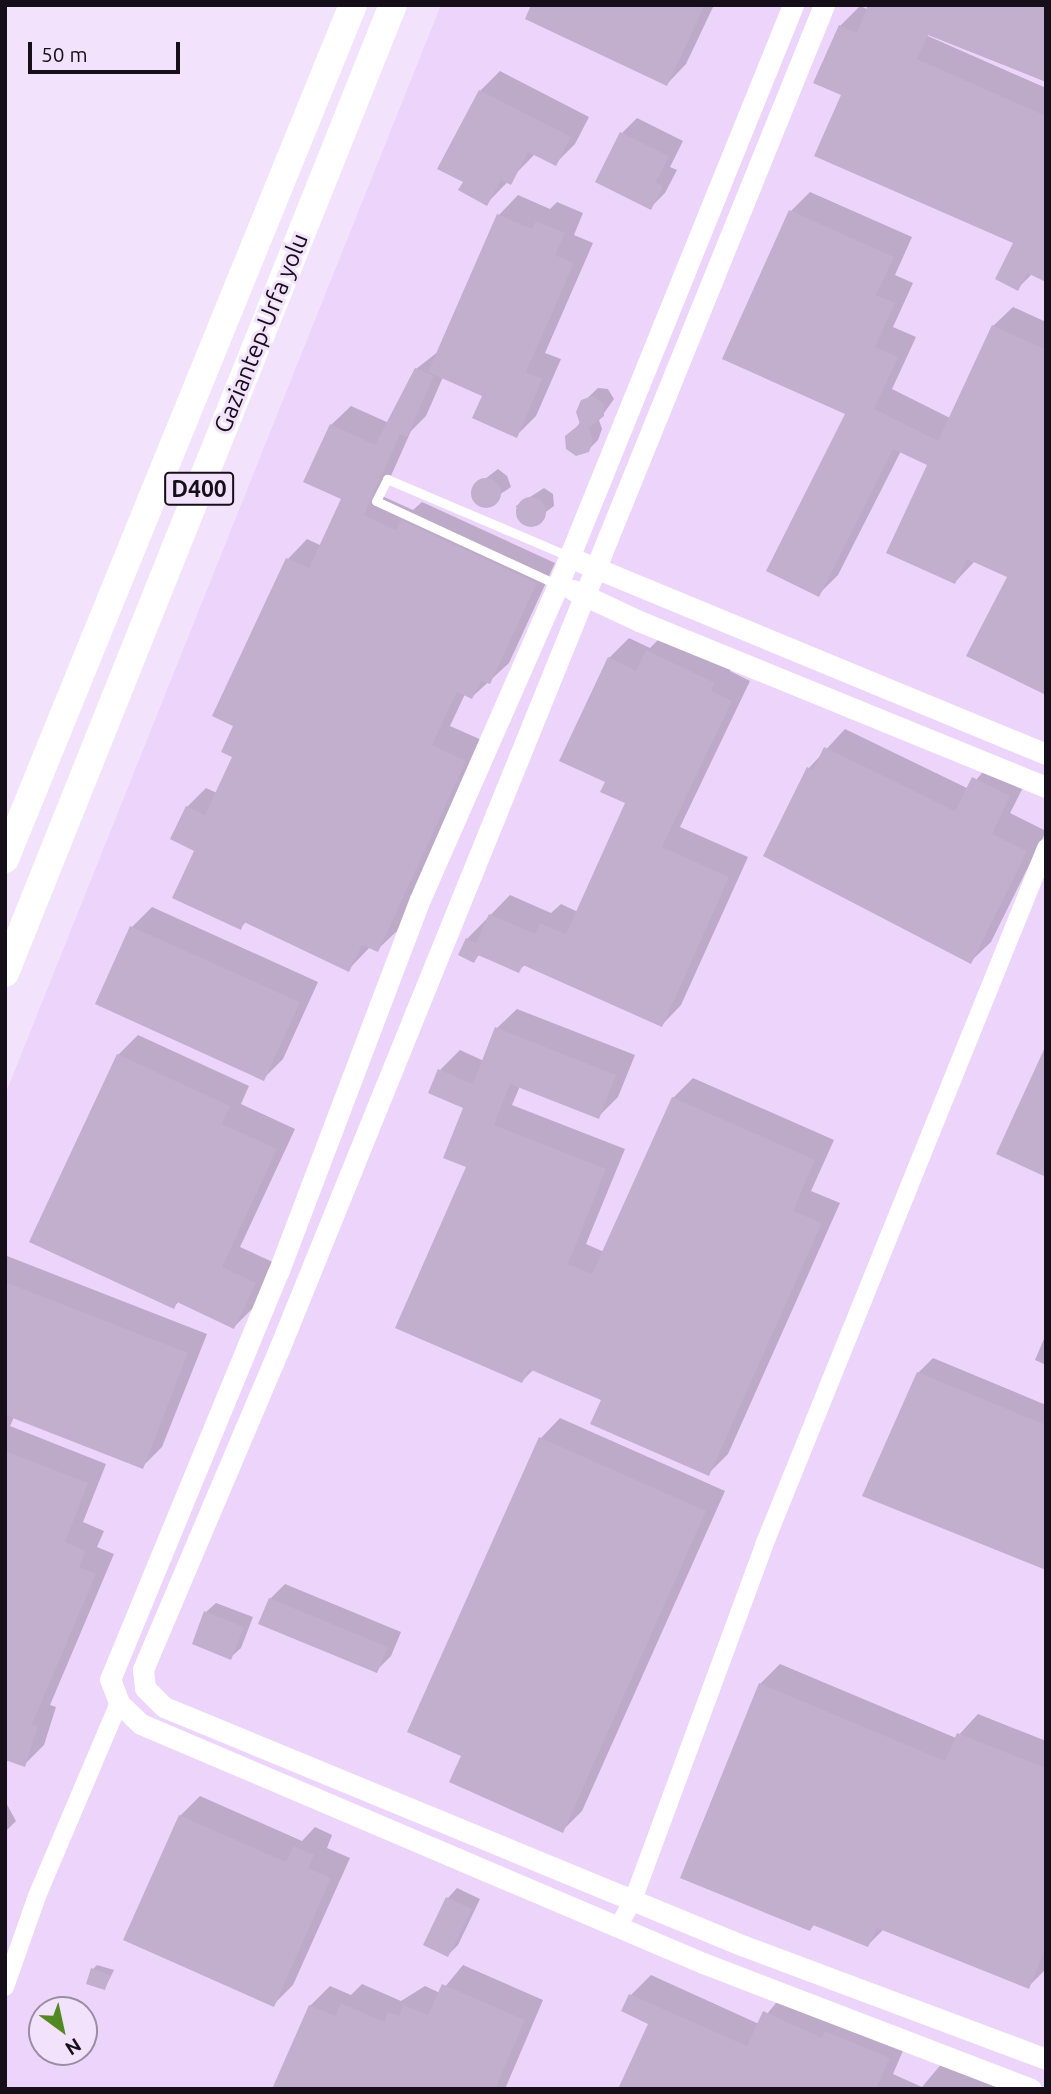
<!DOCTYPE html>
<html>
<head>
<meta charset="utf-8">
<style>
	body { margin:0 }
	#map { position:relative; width:1051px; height:2094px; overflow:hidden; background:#f3e2fc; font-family:Ubuntu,sans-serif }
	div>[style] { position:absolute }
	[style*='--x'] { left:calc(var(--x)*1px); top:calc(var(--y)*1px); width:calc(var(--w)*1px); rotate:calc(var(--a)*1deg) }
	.built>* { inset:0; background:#edd4fb }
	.shadow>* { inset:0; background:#0003 }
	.building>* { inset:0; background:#c2aecd }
	.round { border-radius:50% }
	.service>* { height:9px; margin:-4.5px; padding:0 4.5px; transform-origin:4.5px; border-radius:4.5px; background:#fff }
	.minor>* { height:18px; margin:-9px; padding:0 9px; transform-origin:9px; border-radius:9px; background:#fff }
	.tertiary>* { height:21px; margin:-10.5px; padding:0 10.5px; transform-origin:10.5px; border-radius:10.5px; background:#fff }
	.trunk>* { height:28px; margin:-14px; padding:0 14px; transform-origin:14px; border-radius:14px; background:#fff }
	span { translate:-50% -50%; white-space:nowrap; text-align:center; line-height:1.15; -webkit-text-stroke:6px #f3e2fc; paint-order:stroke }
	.shield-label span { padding:2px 5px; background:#f3e2fc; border:2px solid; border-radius:5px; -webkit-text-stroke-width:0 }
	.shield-label { font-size:23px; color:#160e19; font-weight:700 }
	.street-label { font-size:24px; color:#160e19 }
	.frame { position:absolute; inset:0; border:7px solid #160e19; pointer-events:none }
	.north { position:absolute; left:28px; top:1996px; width:70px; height:70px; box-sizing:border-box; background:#f3e2fc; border:2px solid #9b8da1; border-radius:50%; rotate:147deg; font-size:19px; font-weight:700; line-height:28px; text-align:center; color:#160e19 }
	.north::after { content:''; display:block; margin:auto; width:24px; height:32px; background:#538923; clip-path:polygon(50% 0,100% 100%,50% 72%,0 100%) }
	.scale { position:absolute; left:28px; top:42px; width:152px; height:32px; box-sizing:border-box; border:4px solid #160e19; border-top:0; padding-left:9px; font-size:21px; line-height:24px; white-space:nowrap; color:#160e19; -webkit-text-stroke:5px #f3e2fc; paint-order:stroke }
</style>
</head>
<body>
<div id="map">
	<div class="built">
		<i style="clip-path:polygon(evenodd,441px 5px,1046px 5px,1046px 2089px,5px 2089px,5px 1095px,441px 5px,42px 2010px,84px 2010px,84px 2052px,42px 2052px,42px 2010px)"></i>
	</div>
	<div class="shadow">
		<i style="clip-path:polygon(533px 5px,714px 5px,686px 64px,667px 84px)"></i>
		<i style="clip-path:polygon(860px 6px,1046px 88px,1046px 280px,1032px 274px,1018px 288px,1015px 242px,843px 94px,840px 26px)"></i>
		<i style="clip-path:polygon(500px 71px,589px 117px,575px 144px,555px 164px,535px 154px,487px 203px,465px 181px,480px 91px)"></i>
		<i style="clip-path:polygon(637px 118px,683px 141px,670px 167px,677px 170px,665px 193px,650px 208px,622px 133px)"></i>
		<i style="clip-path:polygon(810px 192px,912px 237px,895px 275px,913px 283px,893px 327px,916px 337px,892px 389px,950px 418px,993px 326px,1013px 307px,1046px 322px,1046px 627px,1009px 576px,975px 561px,955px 582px,929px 464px,901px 451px,838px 575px,818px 595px,848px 414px,791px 211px)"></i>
		<i style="clip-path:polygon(518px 195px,550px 209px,557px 202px,583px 213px,574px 235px,593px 243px,545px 353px,561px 359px,536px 416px,516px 436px,484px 395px,443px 377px,426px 416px,411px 431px,382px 496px,413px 510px,422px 502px,555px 563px,509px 663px,472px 697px,465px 694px,450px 726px,484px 741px,397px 931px,377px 950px,370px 947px,349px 969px,247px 921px,240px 928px,197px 850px,187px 807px,206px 788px,217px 793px,234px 756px,235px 725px,215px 716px,288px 559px,307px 539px,322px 546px,343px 498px,331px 425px,351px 406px,389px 423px,416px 369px,439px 351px,499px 215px)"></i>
		<i style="clip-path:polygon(598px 388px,608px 389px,614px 399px,599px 420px,602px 429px,598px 440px,588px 450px,566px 442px,581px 421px,579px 406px)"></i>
		<i style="clip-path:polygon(498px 469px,507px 476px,511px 487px,484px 505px,474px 499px,473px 488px)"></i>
		<i style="clip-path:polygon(544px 488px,553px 494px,554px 506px,529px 524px,520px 518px,516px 506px)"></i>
		<i style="clip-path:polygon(667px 631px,734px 663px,730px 671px,750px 681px,680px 827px,748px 857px,681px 1005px,662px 1025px,526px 964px,518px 971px,480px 954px,474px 961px,467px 939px,510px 895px,551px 913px,561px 904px,578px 912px,627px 803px,607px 781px,609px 658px,629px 638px,650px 648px)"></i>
		<i style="clip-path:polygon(845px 729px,969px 789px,993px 759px,1029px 776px,1010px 813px,1046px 831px,991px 942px,971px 961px,809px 768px)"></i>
		<i style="clip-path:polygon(152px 907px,318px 982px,283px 1059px,264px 1078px,97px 1003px,132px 927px)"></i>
		<i style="clip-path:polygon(517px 1009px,635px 1055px,618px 1097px,598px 1117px,520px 1086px,512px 1105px,625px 1149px,586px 1244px,604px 1252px,673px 1098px,693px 1078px,834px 1140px,811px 1191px,840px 1203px,728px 1454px,708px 1474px,603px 1400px,534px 1369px,522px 1381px,468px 1166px,466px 1107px,440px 1070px,460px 1050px,484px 1061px,497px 1028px)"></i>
		<i style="clip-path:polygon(138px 1035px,249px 1086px,241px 1104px,295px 1129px,240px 1247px,275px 1263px,254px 1307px,234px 1327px,179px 1301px,174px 1307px,118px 1055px)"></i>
		<i style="clip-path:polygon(7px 1256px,207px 1334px,162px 1447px,142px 1467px,14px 1417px,10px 1426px,106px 1464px,83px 1522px,104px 1531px,97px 1547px,114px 1554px,50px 1705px,56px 1707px,44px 1745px,24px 1765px,5px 1501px)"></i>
		<i style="clip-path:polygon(1046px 1334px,1046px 1365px,1035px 1360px)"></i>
		<i style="clip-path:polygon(933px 1358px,1046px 1405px,1046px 1568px,918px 1373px)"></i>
		<i style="clip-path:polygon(560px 1418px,725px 1491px,582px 1811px,562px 1831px,463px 1755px,541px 1438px)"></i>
		<i style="clip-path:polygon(285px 1584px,401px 1632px,391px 1656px,376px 1671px,270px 1599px)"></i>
		<i style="clip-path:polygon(216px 1603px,253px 1617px,241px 1648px,231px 1657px,206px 1612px)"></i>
		<i style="clip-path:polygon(780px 1664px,956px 1738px,978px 1714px,1046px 1741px,1046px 1969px,1028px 1987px,884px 1929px,868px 1945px,815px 1924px,810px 1929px,760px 1684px)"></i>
		<i style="clip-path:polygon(200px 1796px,302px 1841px,315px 1827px,332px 1835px,327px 1848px,350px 1858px,293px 1985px,273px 2005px,180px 1816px)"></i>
		<i style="clip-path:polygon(5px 1801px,16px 1821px,5px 1832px)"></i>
		<i style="clip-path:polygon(457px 1888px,480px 1899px,458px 1945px,448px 1955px,426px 1944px,448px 1898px)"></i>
		<i style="clip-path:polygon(97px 1965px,114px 1970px,105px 1988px,93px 1969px)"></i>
		<i style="clip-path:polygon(463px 1965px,543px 2000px,505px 2089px,274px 2089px,310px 2006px,330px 1986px,351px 1995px,362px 1984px,401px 2001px,425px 1986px,440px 1993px)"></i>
		<i style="clip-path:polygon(651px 1975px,759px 2024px,784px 1993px,908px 2039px,893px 2074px,922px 2087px,948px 2056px,1034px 2089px,620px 2089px,650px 2023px,623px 2010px,631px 1995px)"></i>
	</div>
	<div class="building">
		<i style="clip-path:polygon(531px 5px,705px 5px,667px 86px,525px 19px)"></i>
		<i style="clip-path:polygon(868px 5px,1046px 5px,1046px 82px,928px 35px,917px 59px,1046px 116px,1046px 282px,1027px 273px,1018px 291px,995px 279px,1013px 243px,814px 156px,841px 95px,813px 83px,839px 25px,857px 33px)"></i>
		<i style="clip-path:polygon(479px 90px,571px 137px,556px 166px,528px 152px,511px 185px,501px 180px,487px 206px,458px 190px,463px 182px,437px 169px)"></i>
		<i style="clip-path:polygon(620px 132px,669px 156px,656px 182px,663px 186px,651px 210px,595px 182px)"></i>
		<i style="clip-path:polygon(789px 210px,894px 257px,876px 295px,895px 303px,875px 347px,898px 357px,874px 409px,938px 441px,992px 325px,1046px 350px,1046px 695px,966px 656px,1007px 577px,967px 559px,955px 584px,886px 553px,927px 465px,893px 449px,819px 597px,766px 571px,845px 414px,722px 359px)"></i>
		<i style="clip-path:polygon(497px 214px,532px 229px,536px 221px,565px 233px,555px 255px,574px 263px,526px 372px,542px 379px,517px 438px,472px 418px,482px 396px,428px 372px)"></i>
		<i style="clip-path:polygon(415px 368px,434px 376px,407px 437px,400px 434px,364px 515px,396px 530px,401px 520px,537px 583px,490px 684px,481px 681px,472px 699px,457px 692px,432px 745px,466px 761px,378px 952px,362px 945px,349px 972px,244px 922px,241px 930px,172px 898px,194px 851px,170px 839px,186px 806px,205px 815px,232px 757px,221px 752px,233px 726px,212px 716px,286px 558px,309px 568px,341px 499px,303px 482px,330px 424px,375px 445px)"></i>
		<i style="clip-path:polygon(593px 396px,603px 403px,604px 416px,589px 428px,593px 440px,589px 452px,576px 456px,566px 449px,565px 436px,580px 424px,576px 412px,581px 400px)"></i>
		<i class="round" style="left:471px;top:478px;width:30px;height:30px"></i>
		<i class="round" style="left:516px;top:497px;width:30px;height:30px"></i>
		<i style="clip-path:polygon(646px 650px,715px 683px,711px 691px,732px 701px,662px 847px,729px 877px,662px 1027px,523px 965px,519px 973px,478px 955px,474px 963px,458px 955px,466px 938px,476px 943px,489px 914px,535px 934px,540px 923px,566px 934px,625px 803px,600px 792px,605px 782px,559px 761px,608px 657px,636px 671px)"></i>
		<i style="clip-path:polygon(824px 747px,955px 811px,972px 777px,1010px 796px,992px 834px,1027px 851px,971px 964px,763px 856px,807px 767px,813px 770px)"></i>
		<i style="clip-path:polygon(130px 926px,300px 1002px,264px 1081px,95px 1004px)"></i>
		<i style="clip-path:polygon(495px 1027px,616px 1075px,599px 1119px,510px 1084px,494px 1125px,606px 1169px,568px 1264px,592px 1274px,672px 1097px,815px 1160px,793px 1211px,822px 1223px,709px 1476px,590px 1424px,601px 1400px,529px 1369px,522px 1383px,395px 1328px,466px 1167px,443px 1158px,463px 1108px,428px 1093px,438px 1069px,473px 1084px)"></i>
		<i style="clip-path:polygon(1046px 1045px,1046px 1177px,996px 1154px)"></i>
		<i style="clip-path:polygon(117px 1054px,230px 1106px,222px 1124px,277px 1149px,222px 1267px,256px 1283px,234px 1329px,177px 1302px,174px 1309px,29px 1242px)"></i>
		<i style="clip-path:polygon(5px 1282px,188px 1353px,143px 1469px,5px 1415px)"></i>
		<i style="clip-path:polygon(917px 1372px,1046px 1425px,1046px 1570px,862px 1496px)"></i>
		<i style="clip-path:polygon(539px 1437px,706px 1511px,563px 1833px,449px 1782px,461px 1756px,407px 1732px)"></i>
		<i style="clip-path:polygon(5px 1451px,88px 1483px,65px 1542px,86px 1551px,79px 1567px,96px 1574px,32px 1724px,38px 1726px,25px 1767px,5px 1760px)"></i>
		<i style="clip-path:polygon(269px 1598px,388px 1647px,377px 1673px,258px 1624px)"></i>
		<i style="clip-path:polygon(204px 1611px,244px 1627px,231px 1660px,192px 1644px)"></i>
		<i style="clip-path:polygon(759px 1683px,945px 1761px,957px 1733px,1046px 1768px,1046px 1947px,1029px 1989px,877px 1928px,868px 1947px,813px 1925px,810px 1931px,680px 1878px)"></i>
		<i style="clip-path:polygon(179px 1815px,286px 1862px,294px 1846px,314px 1855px,308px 1868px,331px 1878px,274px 2007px,123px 1940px)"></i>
		<i style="clip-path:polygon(446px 1897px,472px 1909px,448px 1957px,423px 1945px)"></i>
		<i style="clip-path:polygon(91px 1968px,110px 1975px,105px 1990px,86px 1984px)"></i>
		<i style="clip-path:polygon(442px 1984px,525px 2020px,495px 2089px,272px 2089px,309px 2005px,335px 2016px,341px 2003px,384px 2022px,388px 2012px,399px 2016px,403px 2005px,428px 2015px)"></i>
		<i style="clip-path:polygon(629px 1994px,747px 2046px,763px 2011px,822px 2038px,825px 2031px,890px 2058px,876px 2089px,618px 2089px,648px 2024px,621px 2011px)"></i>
	</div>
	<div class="service">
		<i style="--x:558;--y:585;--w:200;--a:-155.2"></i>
		<i style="--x:376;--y:501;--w:25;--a:-63"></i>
		<i style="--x:387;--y:479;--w:194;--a:23"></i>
	</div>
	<div class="minor">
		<i style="--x:618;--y:1927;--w:31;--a:-61"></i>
		<i style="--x:633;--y:1900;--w:378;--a:-69.7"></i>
		<i style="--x:764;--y:1545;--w:752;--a:-67.97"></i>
		<i style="--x:5;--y:1987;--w:96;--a:-70.6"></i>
		<i style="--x:37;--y:1896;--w:210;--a:-67"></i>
	</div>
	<div class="tertiary">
		<i style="--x:793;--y:5;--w:626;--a:112.06"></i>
		<i style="--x:558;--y:585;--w:343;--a:113.7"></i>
		<i style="--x:420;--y:899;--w:399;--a:110.8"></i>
		<i style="--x:278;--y:1272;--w:440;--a:112.4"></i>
		<i style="--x:110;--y:1679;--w:26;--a:69"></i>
		<i style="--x:119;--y:1703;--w:30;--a:44"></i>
		<i style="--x:141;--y:1724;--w:611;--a:23.04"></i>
		<i style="--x:703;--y:1963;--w:351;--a:21"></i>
		<i style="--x:824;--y:5;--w:1450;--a:112.07"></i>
		<i style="--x:279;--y:1349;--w:348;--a:113"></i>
		<i style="--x:143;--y:1669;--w:19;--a:84"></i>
		<i style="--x:145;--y:1688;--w:27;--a:45"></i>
		<i style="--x:164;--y:1707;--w:627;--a:22.4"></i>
		<i style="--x:744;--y:1946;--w:322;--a:20.5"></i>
		<i style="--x:581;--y:562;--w:503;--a:22.44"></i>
		<i style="--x:573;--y:590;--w:73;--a:25.2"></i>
		<i style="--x:639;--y:621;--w:440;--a:22.2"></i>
	</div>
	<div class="trunk">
		<i style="--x:5;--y:859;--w:922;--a:-67.83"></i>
		<i style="--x:5;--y:973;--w:1043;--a:-68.16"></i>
	</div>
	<div class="shield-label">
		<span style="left:199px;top:489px">D400</span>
	</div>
	<div class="street-label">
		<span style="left:261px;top:333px;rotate:-68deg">Gaziantep-Urfa yolu</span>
	</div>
	<div class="frame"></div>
	<div class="north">N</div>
	<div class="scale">50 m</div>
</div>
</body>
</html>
